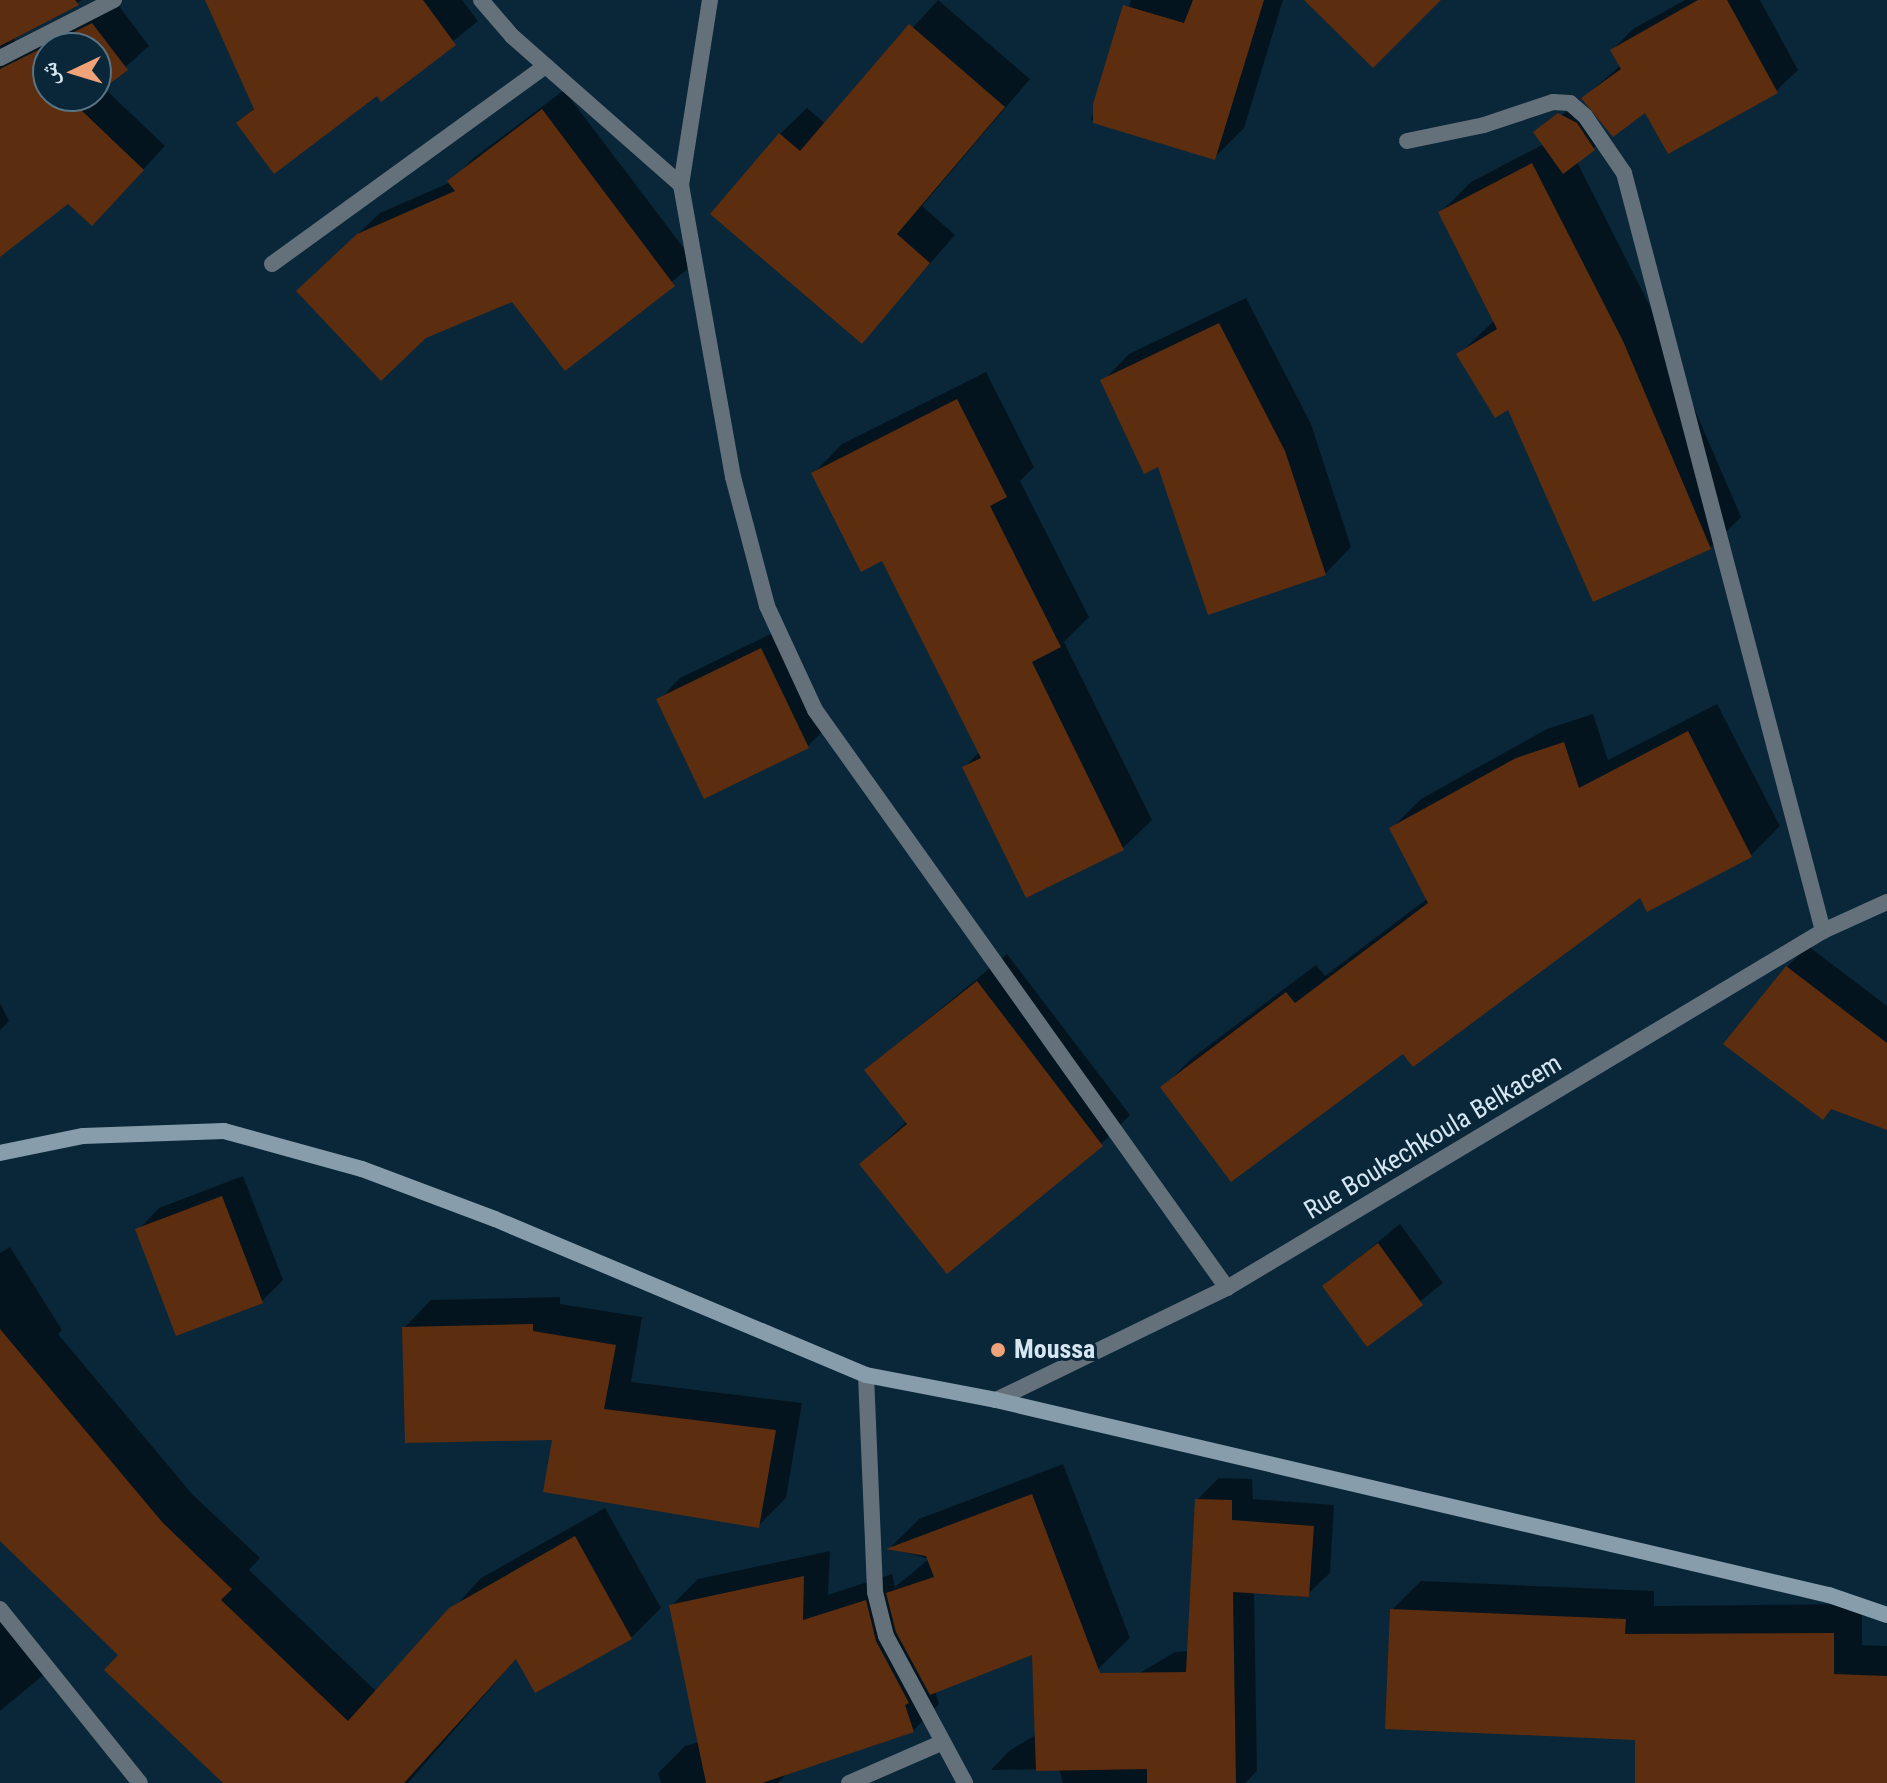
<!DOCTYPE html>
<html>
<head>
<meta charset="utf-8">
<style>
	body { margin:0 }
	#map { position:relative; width:1887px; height:1783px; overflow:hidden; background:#092739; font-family:"Roboto Condensed","Noto Naskh Arabic",sans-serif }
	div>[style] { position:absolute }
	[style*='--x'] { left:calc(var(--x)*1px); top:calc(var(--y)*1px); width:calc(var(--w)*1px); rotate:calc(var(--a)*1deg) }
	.shadow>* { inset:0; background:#0007 }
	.building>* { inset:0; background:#5d2d0f }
	.minor>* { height:16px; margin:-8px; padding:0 8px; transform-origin:8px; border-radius:8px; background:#64717a }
	.tertiary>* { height:16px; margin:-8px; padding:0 8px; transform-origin:8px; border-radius:8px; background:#64717a }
	.secondary>* { height:16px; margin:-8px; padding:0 8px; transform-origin:8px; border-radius:8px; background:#879dac }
	.dots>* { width:22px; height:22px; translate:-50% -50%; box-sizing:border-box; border:4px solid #092739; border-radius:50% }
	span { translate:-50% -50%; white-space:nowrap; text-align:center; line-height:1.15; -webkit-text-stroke:6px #092739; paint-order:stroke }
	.street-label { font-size:26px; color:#d6e7f3 }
	.poi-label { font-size:26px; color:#d6e7f3; font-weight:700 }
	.left { translate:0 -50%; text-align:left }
	.north { position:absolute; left:32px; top:32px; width:80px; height:80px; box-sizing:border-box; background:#092739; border:2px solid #5b7483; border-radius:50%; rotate:266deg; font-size:22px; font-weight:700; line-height:32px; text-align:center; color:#d6e7f3 }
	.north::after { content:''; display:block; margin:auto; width:28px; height:36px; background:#f0a278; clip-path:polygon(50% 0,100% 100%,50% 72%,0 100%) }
</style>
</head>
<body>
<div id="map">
	<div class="shadow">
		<i style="clip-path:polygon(evenodd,0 0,82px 0,14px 38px,16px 45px,116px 2px,149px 46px,103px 87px,165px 146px,114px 201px,68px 202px,0 254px,0 0,48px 48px,96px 48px,96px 96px,48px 96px,48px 48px)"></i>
		<i style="clip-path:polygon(208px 0,462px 0,478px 21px,382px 99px,377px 93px,238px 123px,255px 107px)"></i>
		<i style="clip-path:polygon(938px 0,1030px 79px,922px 206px,955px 235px,862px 341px,780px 134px,807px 108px,826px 124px)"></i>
		<i style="clip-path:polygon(1131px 0,1283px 0,1244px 128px,1214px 158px,1091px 120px)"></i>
		<i style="clip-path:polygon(1685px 0,1760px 0,1798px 70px,1776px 91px,1583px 98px,1621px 65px,1612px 50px,1633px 29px)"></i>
		<i style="clip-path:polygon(564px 90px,695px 263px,565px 368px,513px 299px,320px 270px,380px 213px,451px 182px,471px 160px)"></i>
		<i style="clip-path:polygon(1577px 105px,1604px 139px,1577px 162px,1652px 310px,1741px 517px,1710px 548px,1509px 407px,1459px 354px,1495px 320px,1440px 213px,1471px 182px,1544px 144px,1535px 132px)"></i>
		<i style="clip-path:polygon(1246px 298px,1311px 424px,1351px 547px,1325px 574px,1160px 464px,1103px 381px,1129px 354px)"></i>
		<i style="clip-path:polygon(986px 372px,1034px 467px,1020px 481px,1089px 617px,1064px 642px,1152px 820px,1123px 848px,964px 768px,980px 751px,883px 559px,814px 473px,842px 444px)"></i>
		<i style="clip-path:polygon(783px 628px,829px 725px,808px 746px,659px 700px,680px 678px)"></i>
		<i style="clip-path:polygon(1717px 704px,1780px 826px,1751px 855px,1640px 895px,1404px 1051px,1163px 1087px,1192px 1058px,1316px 965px,1325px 976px,1428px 898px,1392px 828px,1421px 799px,1547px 729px,1593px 714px,1608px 760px)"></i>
		<i style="clip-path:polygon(1808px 946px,1887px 1006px,1887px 1128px,1787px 967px)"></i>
		<i style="clip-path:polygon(1007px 954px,1130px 1115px,1101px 1144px,861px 1164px,907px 1121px,866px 1070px)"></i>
		<i style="clip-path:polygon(0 1003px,9px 1021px,0 1030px)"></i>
		<i style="clip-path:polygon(243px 1176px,283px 1280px,261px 1302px,138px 1230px,159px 1208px)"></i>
		<i style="clip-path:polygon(1400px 1224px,1443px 1283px,1367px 1344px,1324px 1286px)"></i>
		<i style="clip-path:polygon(10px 1247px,62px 1330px,58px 1334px,192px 1494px,260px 1558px,249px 1570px,377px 1692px,481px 1578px,605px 1508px,661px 1608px,631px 1638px,517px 1658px,408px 1783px,226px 1783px,121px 1655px,0 1534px,0 1253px)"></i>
		<i style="clip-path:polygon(560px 1297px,560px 1304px,642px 1317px,631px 1382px,802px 1403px,786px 1498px,758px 1526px,554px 1438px,404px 1328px,431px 1300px)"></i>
		<i style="clip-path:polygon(1063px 1464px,1130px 1638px,1098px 1669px,1033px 1652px,935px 1691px,939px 1704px,913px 1731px,789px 1772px,778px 1783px,661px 1783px,658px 1773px,685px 1746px,700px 1742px,671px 1606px,698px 1579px,830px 1551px,828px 1595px,892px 1574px,895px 1587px,929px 1559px,890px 1548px,919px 1519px)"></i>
		<i style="clip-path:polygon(1219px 1478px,1252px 1479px,1253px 1499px,1334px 1505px,1330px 1573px,1308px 1594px,1254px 1591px,1257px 1771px,1245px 1783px,1063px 1783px,1059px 1769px,991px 1770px,1009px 1751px,1175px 1652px,1189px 1651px,1197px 1500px)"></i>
		<i style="clip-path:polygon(1421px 1581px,1654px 1591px,1654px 1606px,1862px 1604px,1862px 1645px,1887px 1646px,1887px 1750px,1392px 1610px)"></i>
		<i style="clip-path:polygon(0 1601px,47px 1672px,0 1711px)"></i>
	</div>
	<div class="building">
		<i style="clip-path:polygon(0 0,75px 0,79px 5px,0 46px)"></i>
		<i style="clip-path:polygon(205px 0,423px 0,456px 45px,381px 102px,377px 96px,274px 174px,236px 123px,254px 109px)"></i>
		<i style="clip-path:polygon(1193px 0,1264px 0,1215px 160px,1093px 123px,1093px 104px,1123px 5px,1184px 23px)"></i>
		<i style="clip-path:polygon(1304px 0,1441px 0,1373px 68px)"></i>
		<i style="clip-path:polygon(1698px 0,1727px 0,1778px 93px,1668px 154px,1645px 113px,1613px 137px,1581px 98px,1621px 69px,1610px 50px)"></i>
		<i style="clip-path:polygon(92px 23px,128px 70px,96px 94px,96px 48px,48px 48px,48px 96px,94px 96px,79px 108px,144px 170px,92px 226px,68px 204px,0 257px,0 69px)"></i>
		<i style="clip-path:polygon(909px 24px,1005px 107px,897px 234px,930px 263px,862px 344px,710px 214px,779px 133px,800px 151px)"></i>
		<i style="clip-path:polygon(542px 109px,675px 286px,565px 371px,512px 302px,426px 338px,381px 381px,296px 291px,357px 234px,455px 191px,447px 181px)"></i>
		<i style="clip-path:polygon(1558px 113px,1577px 123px,1595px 150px,1563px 174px,1533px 132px)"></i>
		<i style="clip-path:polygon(1532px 163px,1623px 341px,1711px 549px,1593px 602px,1508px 410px,1495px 418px,1456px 354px,1497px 329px,1438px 212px)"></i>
		<i style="clip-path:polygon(1219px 323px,1285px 451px,1326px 575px,1208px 615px,1158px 467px,1144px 474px,1100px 380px)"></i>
		<i style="clip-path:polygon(957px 399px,1007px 497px,990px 506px,1061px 647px,1032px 662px,1124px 850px,1026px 898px,962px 767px,981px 758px,882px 561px,861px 572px,811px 473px)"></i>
		<i style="clip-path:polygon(761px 648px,809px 748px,704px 799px,656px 699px)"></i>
		<i style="clip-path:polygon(1688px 731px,1752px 857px,1647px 912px,1640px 898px,1413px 1067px,1403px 1054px,1231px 1182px,1160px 1087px,1286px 992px,1295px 1003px,1428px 903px,1389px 828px,1516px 758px,1564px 742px,1579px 788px)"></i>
		<i style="clip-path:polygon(1786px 966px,1887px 1043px,1887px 1130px,1831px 1109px,1823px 1120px,1723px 1044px)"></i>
		<i style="clip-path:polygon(977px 981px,1103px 1146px,947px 1274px,859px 1164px,907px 1124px,864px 1070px)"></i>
		<i style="clip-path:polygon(222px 1196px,263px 1303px,176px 1336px,135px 1229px)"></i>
		<i style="clip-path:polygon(1378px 1243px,1423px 1305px,1367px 1347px,1322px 1286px)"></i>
		<i style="clip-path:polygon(533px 1324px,533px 1331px,616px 1345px,604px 1409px,776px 1430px,759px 1528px,543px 1492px,552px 1440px,405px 1443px,402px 1327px)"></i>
		<i style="clip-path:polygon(0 1329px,163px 1523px,232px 1589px,221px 1600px,348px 1721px,449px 1608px,575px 1536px,632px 1639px,535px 1693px,516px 1659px,404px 1783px,223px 1783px,104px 1670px,118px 1655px,0 1541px)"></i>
		<i style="clip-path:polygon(1032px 1494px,1100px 1673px,1186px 1672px,1195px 1499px,1232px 1500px,1232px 1520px,1314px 1526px,1309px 1597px,1233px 1592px,1236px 1783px,1147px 1783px,1147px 1769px,1036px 1771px,1032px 1655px,930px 1695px,896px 1632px,886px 1593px,934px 1577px,926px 1556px,886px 1549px)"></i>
		<i style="clip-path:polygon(804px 1576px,803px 1620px,866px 1600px,876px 1641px,909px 1703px,905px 1705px,914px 1732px,762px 1783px,706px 1783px,669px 1605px)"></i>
		<i style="clip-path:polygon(1390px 1609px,1626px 1619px,1625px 1634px,1834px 1633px,1834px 1674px,1887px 1676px,1887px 1783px,1635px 1783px,1635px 1740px,1385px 1729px)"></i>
	</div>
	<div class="minor">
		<i style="--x:481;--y:0;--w:48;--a:49.3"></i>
		<i style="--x:512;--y:36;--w:225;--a:41.4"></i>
		<i style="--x:710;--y:0;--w:187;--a:98.9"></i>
		<i style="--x:681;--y:185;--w:297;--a:79.9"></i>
		<i style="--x:733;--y:477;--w:133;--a:75.2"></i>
		<i style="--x:767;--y:606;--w:115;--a:65.2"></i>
		<i style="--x:815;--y:710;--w:710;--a:54.52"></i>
		<i style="--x:0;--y:58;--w:128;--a:-27"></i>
		<i style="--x:1407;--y:141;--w:79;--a:-11.7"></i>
		<i style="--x:1484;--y:125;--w:73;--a:-18.4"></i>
		<i style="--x:1553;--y:102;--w:17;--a:3"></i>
		<i style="--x:1570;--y:103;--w:20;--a:41"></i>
		<i style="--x:1585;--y:116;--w:69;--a:55.6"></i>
		<i style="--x:1624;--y:173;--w:784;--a:75.29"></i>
		<i style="--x:272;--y:264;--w:338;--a:-35.9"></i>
		<i style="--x:866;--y:1375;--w:217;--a:87.6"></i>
		<i style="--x:875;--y:1592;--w:45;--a:76"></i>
		<i style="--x:886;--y:1636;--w:167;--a:61.7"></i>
		<i style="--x:0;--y:1609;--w:223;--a:51.2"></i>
		<i style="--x:849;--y:1783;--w:100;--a:-23.5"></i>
	</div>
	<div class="tertiary">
		<i style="--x:996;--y:1400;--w:257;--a:-25.9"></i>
		<i style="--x:1227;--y:1288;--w:695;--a:-30.92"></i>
		<i style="--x:1823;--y:931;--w:70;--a:-24.4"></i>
	</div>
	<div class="secondary">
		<i style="--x:0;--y:1153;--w:85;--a:-11.6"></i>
		<i style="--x:83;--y:1136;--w:141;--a:-2"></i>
		<i style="--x:224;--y:1131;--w:143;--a:15.4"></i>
		<i style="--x:362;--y:1169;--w:142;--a:20.6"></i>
		<i style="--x:495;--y:1219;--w:402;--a:22.8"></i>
		<i style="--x:866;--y:1375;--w:132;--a:10.9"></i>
		<i style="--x:996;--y:1400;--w:856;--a:13.18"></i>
		<i style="--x:1829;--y:1595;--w:61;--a:19"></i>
	</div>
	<div class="dots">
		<i style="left:998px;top:1350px;background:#f0a278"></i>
	</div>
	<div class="street-label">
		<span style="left:1433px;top:1137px;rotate:-31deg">Rue Boukechkoula Belkacem</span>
	</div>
	<div class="poi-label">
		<span class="left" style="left:1014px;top:1350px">Moussa</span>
	</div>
	<div class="north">ش</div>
</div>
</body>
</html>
